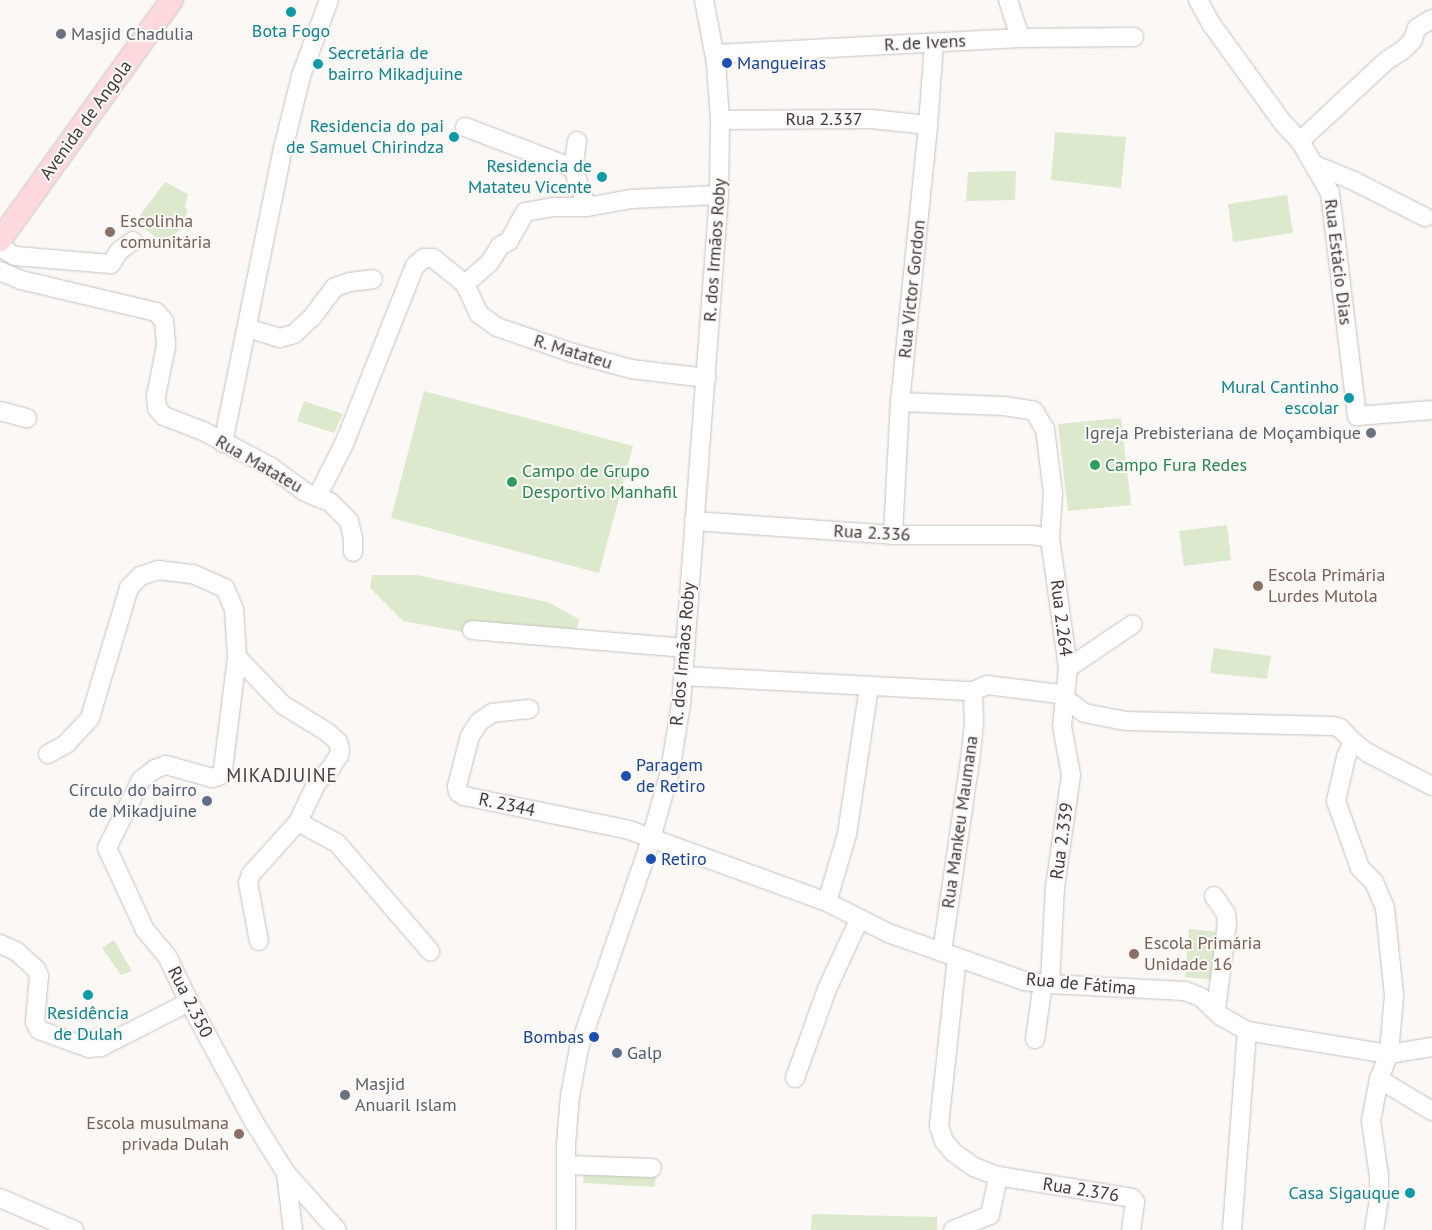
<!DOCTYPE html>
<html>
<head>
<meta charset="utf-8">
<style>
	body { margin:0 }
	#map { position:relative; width:1432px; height:1230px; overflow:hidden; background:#fbf8f5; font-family:"PT Sans",sans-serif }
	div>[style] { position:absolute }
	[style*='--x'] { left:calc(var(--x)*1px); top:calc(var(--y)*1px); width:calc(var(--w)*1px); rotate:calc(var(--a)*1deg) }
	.green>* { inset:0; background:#dce9cc }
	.roads { filter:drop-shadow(0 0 1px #c5c2c0) drop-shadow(0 0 1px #c5c2c0) }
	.minor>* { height:18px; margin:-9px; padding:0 9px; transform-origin:9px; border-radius:9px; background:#fff }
	.major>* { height:22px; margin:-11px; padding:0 11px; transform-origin:11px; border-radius:11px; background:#fdd9de }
	.dots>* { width:14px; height:14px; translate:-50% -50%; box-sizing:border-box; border:2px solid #fbf8f5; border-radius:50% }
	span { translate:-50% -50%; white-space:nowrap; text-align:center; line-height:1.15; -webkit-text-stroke:4px #fbf8f5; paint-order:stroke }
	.culture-label { font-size:18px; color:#0d838f }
	.left { translate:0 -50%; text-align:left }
	.right { translate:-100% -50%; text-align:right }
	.worship-label { font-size:18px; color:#5b616d }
	.street-label { font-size:18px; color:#3c3b3a }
	.transit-label { font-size:18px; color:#164399 }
	.education-label { font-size:18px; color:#785e54 }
	.leisure-label { font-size:18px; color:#27864d }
	.service-label { font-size:18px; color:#4e5e75 }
	.neighbourhood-label { font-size:19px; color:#43413f; letter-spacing:1px }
</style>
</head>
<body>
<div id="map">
	<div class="green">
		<i style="clip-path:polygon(1055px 132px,1126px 137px,1121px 188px,1051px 180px)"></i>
		<i style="clip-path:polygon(1016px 171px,1015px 200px,966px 201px,968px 172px)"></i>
		<i style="clip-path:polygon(165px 182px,188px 194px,185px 207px,188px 210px,181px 230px,171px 236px,157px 238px,135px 222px)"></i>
		<i style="clip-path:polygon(1287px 195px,1293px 233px,1233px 242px,1228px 204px)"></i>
		<i style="clip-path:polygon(424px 391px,633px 446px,599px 573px,391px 518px)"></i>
		<i style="clip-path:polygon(304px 401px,343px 414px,334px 433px,297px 421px)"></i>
		<i style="clip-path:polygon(1121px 418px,1131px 505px,1068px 511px,1058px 424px)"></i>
		<i style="clip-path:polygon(1227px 525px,1231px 560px,1184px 566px,1179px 531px)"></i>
		<i style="clip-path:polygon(372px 575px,416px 575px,548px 602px,579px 619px,574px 642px,540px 646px,403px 621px,370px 588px)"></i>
		<i style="clip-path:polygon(1214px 648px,1271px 656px,1267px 679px,1210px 673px)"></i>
		<i style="clip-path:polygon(1189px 929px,1221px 932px,1217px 980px,1185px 977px)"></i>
		<i style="clip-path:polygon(114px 940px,132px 971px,121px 975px,102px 948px)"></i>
		<i style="clip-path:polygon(586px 1157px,657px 1160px,655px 1187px,583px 1183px)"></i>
		<i style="clip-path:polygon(812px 1214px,937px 1217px,937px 1230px,811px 1230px)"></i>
	</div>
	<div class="roads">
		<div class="minor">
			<i style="--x:1008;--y:0;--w:40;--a:72"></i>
			<i style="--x:1198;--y:0;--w:29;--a:61"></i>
			<i style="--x:1212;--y:25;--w:121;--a:54.1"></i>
			<i style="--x:1283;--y:123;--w:25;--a:47"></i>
			<i style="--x:1300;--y:141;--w:60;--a:60"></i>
			<i style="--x:1330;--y:193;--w:225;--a:83.1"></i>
			<i style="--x:1357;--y:416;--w:75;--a:-4.6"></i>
			<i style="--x:716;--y:54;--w:304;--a:-3"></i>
			<i style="--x:1020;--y:38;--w:114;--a:-0.5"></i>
			<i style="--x:720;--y:120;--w:151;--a:-0.4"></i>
			<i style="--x:871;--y:119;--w:57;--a:6"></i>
			<i style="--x:465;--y:127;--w:116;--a:20.8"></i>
			<i style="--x:577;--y:141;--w:27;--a:98"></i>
			<i style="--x:573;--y:168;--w:41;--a:70.3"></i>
			<i style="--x:1300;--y:141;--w:117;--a:-42.9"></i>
			<i style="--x:1386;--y:61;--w:20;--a:-33"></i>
			<i style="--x:1403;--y:50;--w:13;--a:-45"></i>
			<i style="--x:1412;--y:41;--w:14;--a:-69"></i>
			<i style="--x:1417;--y:28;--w:17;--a:-31"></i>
			<i style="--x:1315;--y:165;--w:42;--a:22.3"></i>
			<i style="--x:1354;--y:181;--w:80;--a:26.9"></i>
			<i style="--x:0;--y:247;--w:17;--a:31"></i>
			<i style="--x:15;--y:256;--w:96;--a:4.8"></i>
			<i style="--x:111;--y:264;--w:15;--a:-58"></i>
			<i style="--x:119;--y:251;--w:17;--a:-36"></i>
			<i style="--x:0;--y:271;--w:23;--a:23"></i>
			<i style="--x:21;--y:280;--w:139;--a:13.3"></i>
			<i style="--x:156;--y:312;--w:12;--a:48"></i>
			<i style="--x:164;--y:321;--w:25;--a:85"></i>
			<i style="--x:166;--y:346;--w:51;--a:101.3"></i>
			<i style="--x:156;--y:396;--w:12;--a:85"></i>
			<i style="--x:157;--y:408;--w:11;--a:49"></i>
			<i style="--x:164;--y:416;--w:42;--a:21"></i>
			<i style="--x:203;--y:431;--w:77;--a:27.9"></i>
			<i style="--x:271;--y:467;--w:42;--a:36.3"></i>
			<i style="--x:305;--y:492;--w:13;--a:23"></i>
			<i style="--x:317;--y:497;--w:59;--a:-63"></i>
			<i style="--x:344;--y:444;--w:192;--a:-68.3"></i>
			<i style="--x:415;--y:266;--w:12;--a:-42"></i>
			<i style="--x:424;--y:258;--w:9;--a:0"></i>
			<i style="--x:433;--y:258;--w:41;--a:39.1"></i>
			<i style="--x:465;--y:284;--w:33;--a:65"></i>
			<i style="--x:479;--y:314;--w:22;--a:36"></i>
			<i style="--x:497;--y:327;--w:80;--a:18.9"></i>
			<i style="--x:573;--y:353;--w:60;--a:15.4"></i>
			<i style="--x:631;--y:369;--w:76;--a:6.8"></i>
			<i style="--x:465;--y:284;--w:33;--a:-41"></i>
			<i style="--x:490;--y:262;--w:19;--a:-58"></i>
			<i style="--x:500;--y:246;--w:10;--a:-29"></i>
			<i style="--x:509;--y:241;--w:33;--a:-61"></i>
			<i style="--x:525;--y:212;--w:27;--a:-10"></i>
			<i style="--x:552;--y:207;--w:35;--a:0"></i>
			<i style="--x:587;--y:207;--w:45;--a:-10.3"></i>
			<i style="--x:631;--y:199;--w:88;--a:-2.6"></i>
			<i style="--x:247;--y:328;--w:34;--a:17"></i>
			<i style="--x:280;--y:338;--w:15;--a:-16"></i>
			<i style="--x:294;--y:334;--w:26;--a:-43"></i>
			<i style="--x:313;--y:316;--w:36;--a:-53"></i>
			<i style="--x:335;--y:287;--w:16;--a:-18"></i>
			<i style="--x:350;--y:282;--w:23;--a:-7"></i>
			<i style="--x:900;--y:402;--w:104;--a:2.2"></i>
			<i style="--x:1004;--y:406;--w:30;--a:9"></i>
			<i style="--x:1034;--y:411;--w:21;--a:59"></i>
			<i style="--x:1045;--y:429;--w:64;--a:82.9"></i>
			<i style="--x:1053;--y:493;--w:45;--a:93.8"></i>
			<i style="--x:1050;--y:538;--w:131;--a:82.1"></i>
			<i style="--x:1068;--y:668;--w:58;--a:95.9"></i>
			<i style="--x:1062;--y:726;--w:50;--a:79.6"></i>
			<i style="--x:1071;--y:775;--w:113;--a:98.1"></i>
			<i style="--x:1055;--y:887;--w:97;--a:93"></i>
			<i style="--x:0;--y:411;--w:28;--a:15"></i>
			<i style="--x:223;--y:443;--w:300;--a:-78.5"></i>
			<i style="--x:283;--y:149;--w:75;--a:-76.1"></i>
			<i style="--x:301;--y:76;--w:81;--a:-69.8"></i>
			<i style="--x:317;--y:497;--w:14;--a:21"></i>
			<i style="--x:330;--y:502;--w:27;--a:45"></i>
			<i style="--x:349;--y:521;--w:17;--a:77"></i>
			<i style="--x:353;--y:538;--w:14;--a:90"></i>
			<i style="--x:694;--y:521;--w:199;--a:4"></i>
			<i style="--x:893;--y:535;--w:139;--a:0"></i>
			<i style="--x:1032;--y:535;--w:18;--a:9"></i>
			<i style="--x:893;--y:535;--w:133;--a:-87"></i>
			<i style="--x:900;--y:402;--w:278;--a:-84.2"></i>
			<i style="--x:928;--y:125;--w:82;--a:-85.8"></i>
			<i style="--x:472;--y:630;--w:214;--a:4.8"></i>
			<i style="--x:237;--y:657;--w:114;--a:97.1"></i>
			<i style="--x:223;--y:770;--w:7;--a:124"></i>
			<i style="--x:219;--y:776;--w:7;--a:164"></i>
			<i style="--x:212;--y:778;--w:48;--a:-164.2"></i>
			<i style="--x:166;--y:765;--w:12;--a:160"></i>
			<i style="--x:155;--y:769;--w:18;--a:142"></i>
			<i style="--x:141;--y:780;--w:76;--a:116.6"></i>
			<i style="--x:107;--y:848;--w:90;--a:65.1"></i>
			<i style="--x:145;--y:930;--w:34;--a:50"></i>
			<i style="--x:167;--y:956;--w:51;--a:64.4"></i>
			<i style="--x:189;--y:1002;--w:136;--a:61.6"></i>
			<i style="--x:254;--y:1122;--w:60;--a:57.9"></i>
			<i style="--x:286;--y:1173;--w:57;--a:83"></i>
			<i style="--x:1068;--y:668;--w:78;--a:-34.1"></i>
			<i style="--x:683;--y:676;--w:290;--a:3"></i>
			<i style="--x:973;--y:691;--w:15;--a:-23"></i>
			<i style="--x:987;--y:685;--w:73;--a:7.1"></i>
			<i style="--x:1059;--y:694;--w:31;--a:37"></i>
			<i style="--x:1084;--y:713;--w:43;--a:10.8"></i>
			<i style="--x:1126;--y:721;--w:207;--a:1.4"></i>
			<i style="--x:1333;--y:726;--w:7;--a:16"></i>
			<i style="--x:1340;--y:728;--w:19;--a:47"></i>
			<i style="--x:1353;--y:742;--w:19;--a:36"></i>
			<i style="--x:1368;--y:753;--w:72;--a:27.3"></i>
			<i style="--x:529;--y:709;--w:37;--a:174"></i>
			<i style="--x:492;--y:713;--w:16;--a:145"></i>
			<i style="--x:479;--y:722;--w:17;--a:123"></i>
			<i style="--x:470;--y:736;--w:52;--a:104.6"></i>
			<i style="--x:457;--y:786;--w:6;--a:81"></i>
			<i style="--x:458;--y:792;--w:7;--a:34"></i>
			<i style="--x:464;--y:796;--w:168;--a:11.6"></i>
			<i style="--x:629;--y:830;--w:211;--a:20"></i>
			<i style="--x:827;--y:902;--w:68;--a:26.9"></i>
			<i style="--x:888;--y:933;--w:144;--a:19.4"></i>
			<i style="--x:1024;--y:981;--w:26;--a:7"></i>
			<i style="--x:1050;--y:984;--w:135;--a:3"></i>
			<i style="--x:1185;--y:991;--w:17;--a:21"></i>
			<i style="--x:1201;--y:997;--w:28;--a:44"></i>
			<i style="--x:1221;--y:1016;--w:30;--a:30"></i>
			<i style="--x:1247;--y:1031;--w:144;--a:9.2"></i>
			<i style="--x:1389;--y:1054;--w:44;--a:-9.2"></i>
			<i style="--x:1353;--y:742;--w:17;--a:115"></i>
			<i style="--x:1346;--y:757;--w:45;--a:102.8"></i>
			<i style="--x:1336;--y:801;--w:71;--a:70.3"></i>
			<i style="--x:1360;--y:868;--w:20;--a:45"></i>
			<i style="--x:1374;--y:882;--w:28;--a:67"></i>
			<i style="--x:1385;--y:908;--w:87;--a:84.1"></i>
			<i style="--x:1394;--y:995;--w:59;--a:94.8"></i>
			<i style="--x:1389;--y:1054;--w:27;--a:112"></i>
			<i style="--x:1379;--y:1079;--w:43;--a:100.8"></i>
			<i style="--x:1371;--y:1121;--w:56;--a:81.7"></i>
			<i style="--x:1379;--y:1176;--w:23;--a:90"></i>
			<i style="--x:1379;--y:1199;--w:31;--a:99"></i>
			<i style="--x:48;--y:754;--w:21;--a:-29"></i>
			<i style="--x:66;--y:744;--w:35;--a:-47"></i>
			<i style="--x:90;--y:718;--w:136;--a:-73.3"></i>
			<i style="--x:129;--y:588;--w:16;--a:-47"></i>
			<i style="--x:140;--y:576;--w:19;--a:-18"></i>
			<i style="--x:158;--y:570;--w:35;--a:7"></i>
			<i style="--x:193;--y:574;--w:35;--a:24"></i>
			<i style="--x:225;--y:588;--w:23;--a:67"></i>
			<i style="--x:234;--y:609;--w:48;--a:86.4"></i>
			<i style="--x:237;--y:657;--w:66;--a:46.2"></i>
			<i style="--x:283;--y:705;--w:52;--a:31.5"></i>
			<i style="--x:327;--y:732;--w:15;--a:42"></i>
			<i style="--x:338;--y:742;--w:8;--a:76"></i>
			<i style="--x:340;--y:750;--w:5;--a:101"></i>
			<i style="--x:339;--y:755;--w:15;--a:122"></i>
			<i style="--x:331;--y:768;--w:20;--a:135"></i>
			<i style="--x:317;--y:782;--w:44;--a:115.4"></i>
			<i style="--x:298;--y:822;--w:70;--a:132.1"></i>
			<i style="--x:251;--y:874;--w:9;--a:108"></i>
			<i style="--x:248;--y:883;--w:59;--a:79.3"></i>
			<i style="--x:298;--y:822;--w:44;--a:28.3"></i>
			<i style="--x:337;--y:843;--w:143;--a:49.3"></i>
			<i style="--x:1214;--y:896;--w:22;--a:56"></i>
			<i style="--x:1226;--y:914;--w:9;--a:84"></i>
			<i style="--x:1227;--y:923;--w:88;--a:97.2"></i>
			<i style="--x:827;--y:902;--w:71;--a:-73.6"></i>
			<i style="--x:847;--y:834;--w:150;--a:-81.5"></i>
			<i style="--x:0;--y:944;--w:17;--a:24"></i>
			<i style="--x:16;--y:951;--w:27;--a:42"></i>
			<i style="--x:36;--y:969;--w:8;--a:67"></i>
			<i style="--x:39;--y:976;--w:46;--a:95"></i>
			<i style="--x:35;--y:1022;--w:9;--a:63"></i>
			<i style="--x:39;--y:1030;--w:53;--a:19.8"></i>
			<i style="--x:89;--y:1048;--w:12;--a:-5"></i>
			<i style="--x:101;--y:1047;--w:99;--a:-27.1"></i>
			<i style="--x:942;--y:952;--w:202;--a:-81.7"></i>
			<i style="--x:971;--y:752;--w:30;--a:-84"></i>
			<i style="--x:974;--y:722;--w:31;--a:-92"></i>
			<i style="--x:957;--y:957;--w:170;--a:96.1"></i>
			<i style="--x:939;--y:1126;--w:16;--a:72"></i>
			<i style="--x:944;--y:1141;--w:14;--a:51"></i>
			<i style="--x:953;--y:1152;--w:26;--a:36"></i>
			<i style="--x:974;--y:1167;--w:26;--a:21"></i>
			<i style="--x:998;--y:1176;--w:136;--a:9.3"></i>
			<i style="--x:1132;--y:1198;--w:5;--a:53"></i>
			<i style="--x:1135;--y:1202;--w:28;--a:98"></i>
			<i style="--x:1035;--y:1039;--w:57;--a:-81.9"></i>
			<i style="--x:795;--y:1078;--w:95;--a:-70.2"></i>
			<i style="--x:827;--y:989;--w:76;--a:-65.1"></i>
			<i style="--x:1379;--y:1079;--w:62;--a:31.1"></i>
			<i style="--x:566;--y:1165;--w:86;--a:2"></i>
			<i style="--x:286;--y:1173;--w:76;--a:48.2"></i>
			<i style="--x:0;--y:1198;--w:81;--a:23.4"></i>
			<i style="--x:566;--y:1230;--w:86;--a:-90"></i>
			<i style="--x:566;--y:1144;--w:48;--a:-85.2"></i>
			<i style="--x:570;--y:1096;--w:49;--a:-79.4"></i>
			<i style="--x:579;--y:1048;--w:211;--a:-70.9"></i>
			<i style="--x:648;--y:849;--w:81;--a:-74.2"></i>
			<i style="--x:670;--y:771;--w:68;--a:-80.7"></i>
			<i style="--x:681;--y:704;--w:510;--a:-85.73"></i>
			<i style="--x:719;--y:195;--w:75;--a:-89.2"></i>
			<i style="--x:720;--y:120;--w:57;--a:-94"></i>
			<i style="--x:716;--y:63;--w:64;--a:-100.8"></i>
			<i style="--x:953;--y:1230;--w:40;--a:-22"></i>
			<i style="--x:990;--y:1215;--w:40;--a:-78"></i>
			<i style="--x:1232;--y:1230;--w:200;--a:-85.7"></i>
		</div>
		<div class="major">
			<i style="--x:0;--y:240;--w:295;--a:-54.4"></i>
		</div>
	</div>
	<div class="dots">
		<i style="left:291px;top:12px;background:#0f9aa8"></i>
		<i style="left:61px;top:34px;background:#6b7280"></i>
		<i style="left:727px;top:63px;background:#1a4fb4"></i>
		<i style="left:318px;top:64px;background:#0f9aa8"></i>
		<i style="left:454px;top:137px;background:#0f9aa8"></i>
		<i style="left:602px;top:177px;background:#0f9aa8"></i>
		<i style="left:110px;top:232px;background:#8d6e63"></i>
		<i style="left:1349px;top:398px;background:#0f9aa8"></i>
		<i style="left:1371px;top:433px;background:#6b7280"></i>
		<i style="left:1095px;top:465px;background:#2e9e5b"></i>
		<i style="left:512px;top:482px;background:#2e9e5b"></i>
		<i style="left:1258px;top:586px;background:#8d6e63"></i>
		<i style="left:626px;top:776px;background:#1a4fb4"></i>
		<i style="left:207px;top:801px;background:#5c6f8a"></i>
		<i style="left:651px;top:859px;background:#1a4fb4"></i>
		<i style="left:1134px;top:954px;background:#8d6e63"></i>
		<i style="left:88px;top:995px;background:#0f9aa8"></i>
		<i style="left:594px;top:1037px;background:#1a4fb4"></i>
		<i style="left:617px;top:1053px;background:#5c6f8a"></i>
		<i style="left:345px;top:1095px;background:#6b7280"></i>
		<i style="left:239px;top:1134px;background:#8d6e63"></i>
		<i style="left:1410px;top:1193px;background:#0f9aa8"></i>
	</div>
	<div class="culture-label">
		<span style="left:291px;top:31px">Bota Fogo</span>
		<span class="left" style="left:328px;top:64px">Secretária de<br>bairro Mikadjuine</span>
		<span class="right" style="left:444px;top:137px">Residencia do pai<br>de Samuel Chirindza</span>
		<span class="right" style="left:592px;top:177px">Residencia de<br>Matateu Vicente</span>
		<span class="right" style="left:1339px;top:398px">Mural Cantinho<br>escolar</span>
		<span style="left:88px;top:1024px">Residência<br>de Dulah</span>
		<span class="right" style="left:1400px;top:1193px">Casa Sigauque</span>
	</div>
	<div class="worship-label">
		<span class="left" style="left:71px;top:34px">Masjid Chadulia</span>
		<span class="right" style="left:1361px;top:433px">Igreja Prebisteriana de Moçambique</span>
		<span class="left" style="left:355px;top:1095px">Masjid<br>Anuaril Islam</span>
	</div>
	<div class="street-label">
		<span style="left:925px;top:43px;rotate:-3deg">R. de Ivens</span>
		<span style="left:824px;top:119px">Rua 2.337</span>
		<span style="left:86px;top:120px;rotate:-54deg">Avenida de Angola</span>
		<span style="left:715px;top:250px;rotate:-86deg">R. dos Irmãos Roby</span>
		<span style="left:1338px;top:262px;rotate:83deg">Rua Estácio Dias</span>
		<span style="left:912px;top:289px;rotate:-84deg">Rua Victor Gordon</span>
		<span style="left:573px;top:352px;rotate:17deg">R. Matateu</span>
		<span style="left:259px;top:464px;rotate:30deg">Rua Matateu</span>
		<span style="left:872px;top:533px;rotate:3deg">Rua 2.336</span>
		<span style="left:1061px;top:618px;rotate:83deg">Rua 2.264</span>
		<span style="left:683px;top:654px;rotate:-85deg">R. dos Irmãos Roby</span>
		<span style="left:507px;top:805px;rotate:12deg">R. 2344</span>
		<span style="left:960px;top:822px;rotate:-82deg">Rua Mankeu Maumana</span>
		<span style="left:1062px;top:841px;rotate:-82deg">Rua 2.339</span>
		<span style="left:1081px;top:984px;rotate:5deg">Rua de Fátima</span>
		<span style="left:190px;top:1002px;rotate:63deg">Rua 2.350</span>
		<span style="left:1081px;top:1190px;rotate:9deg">Rua 2.376</span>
	</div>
	<div class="transit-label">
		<span class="left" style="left:737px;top:63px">Mangueiras</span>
		<span class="left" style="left:636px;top:776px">Paragem<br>de Retiro</span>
		<span class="left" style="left:661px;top:859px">Retiro</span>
		<span class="right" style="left:584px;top:1037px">Bombas</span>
	</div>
	<div class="education-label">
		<span class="left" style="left:120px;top:232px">Escolinha<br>comunitária</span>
		<span class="left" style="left:1268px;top:586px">Escola Primária<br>Lurdes Mutola</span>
		<span class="left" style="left:1144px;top:954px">Escola Primária<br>Unidade 16</span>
		<span class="right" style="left:229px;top:1134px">Escola musulmana<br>privada Dulah</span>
	</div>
	<div class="leisure-label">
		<span class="left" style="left:1105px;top:465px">Campo Fura Redes</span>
		<span class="left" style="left:522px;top:482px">Campo de Grupo<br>Desportivo Manhafil</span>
	</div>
	<div class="service-label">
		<span class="right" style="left:197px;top:801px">Círculo do bairro<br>de Mikadjuine</span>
		<span class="left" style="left:627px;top:1053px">Galp</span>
	</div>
	<div class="neighbourhood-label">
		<span style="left:282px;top:776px">MIKADJUINE</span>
	</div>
</div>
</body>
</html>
